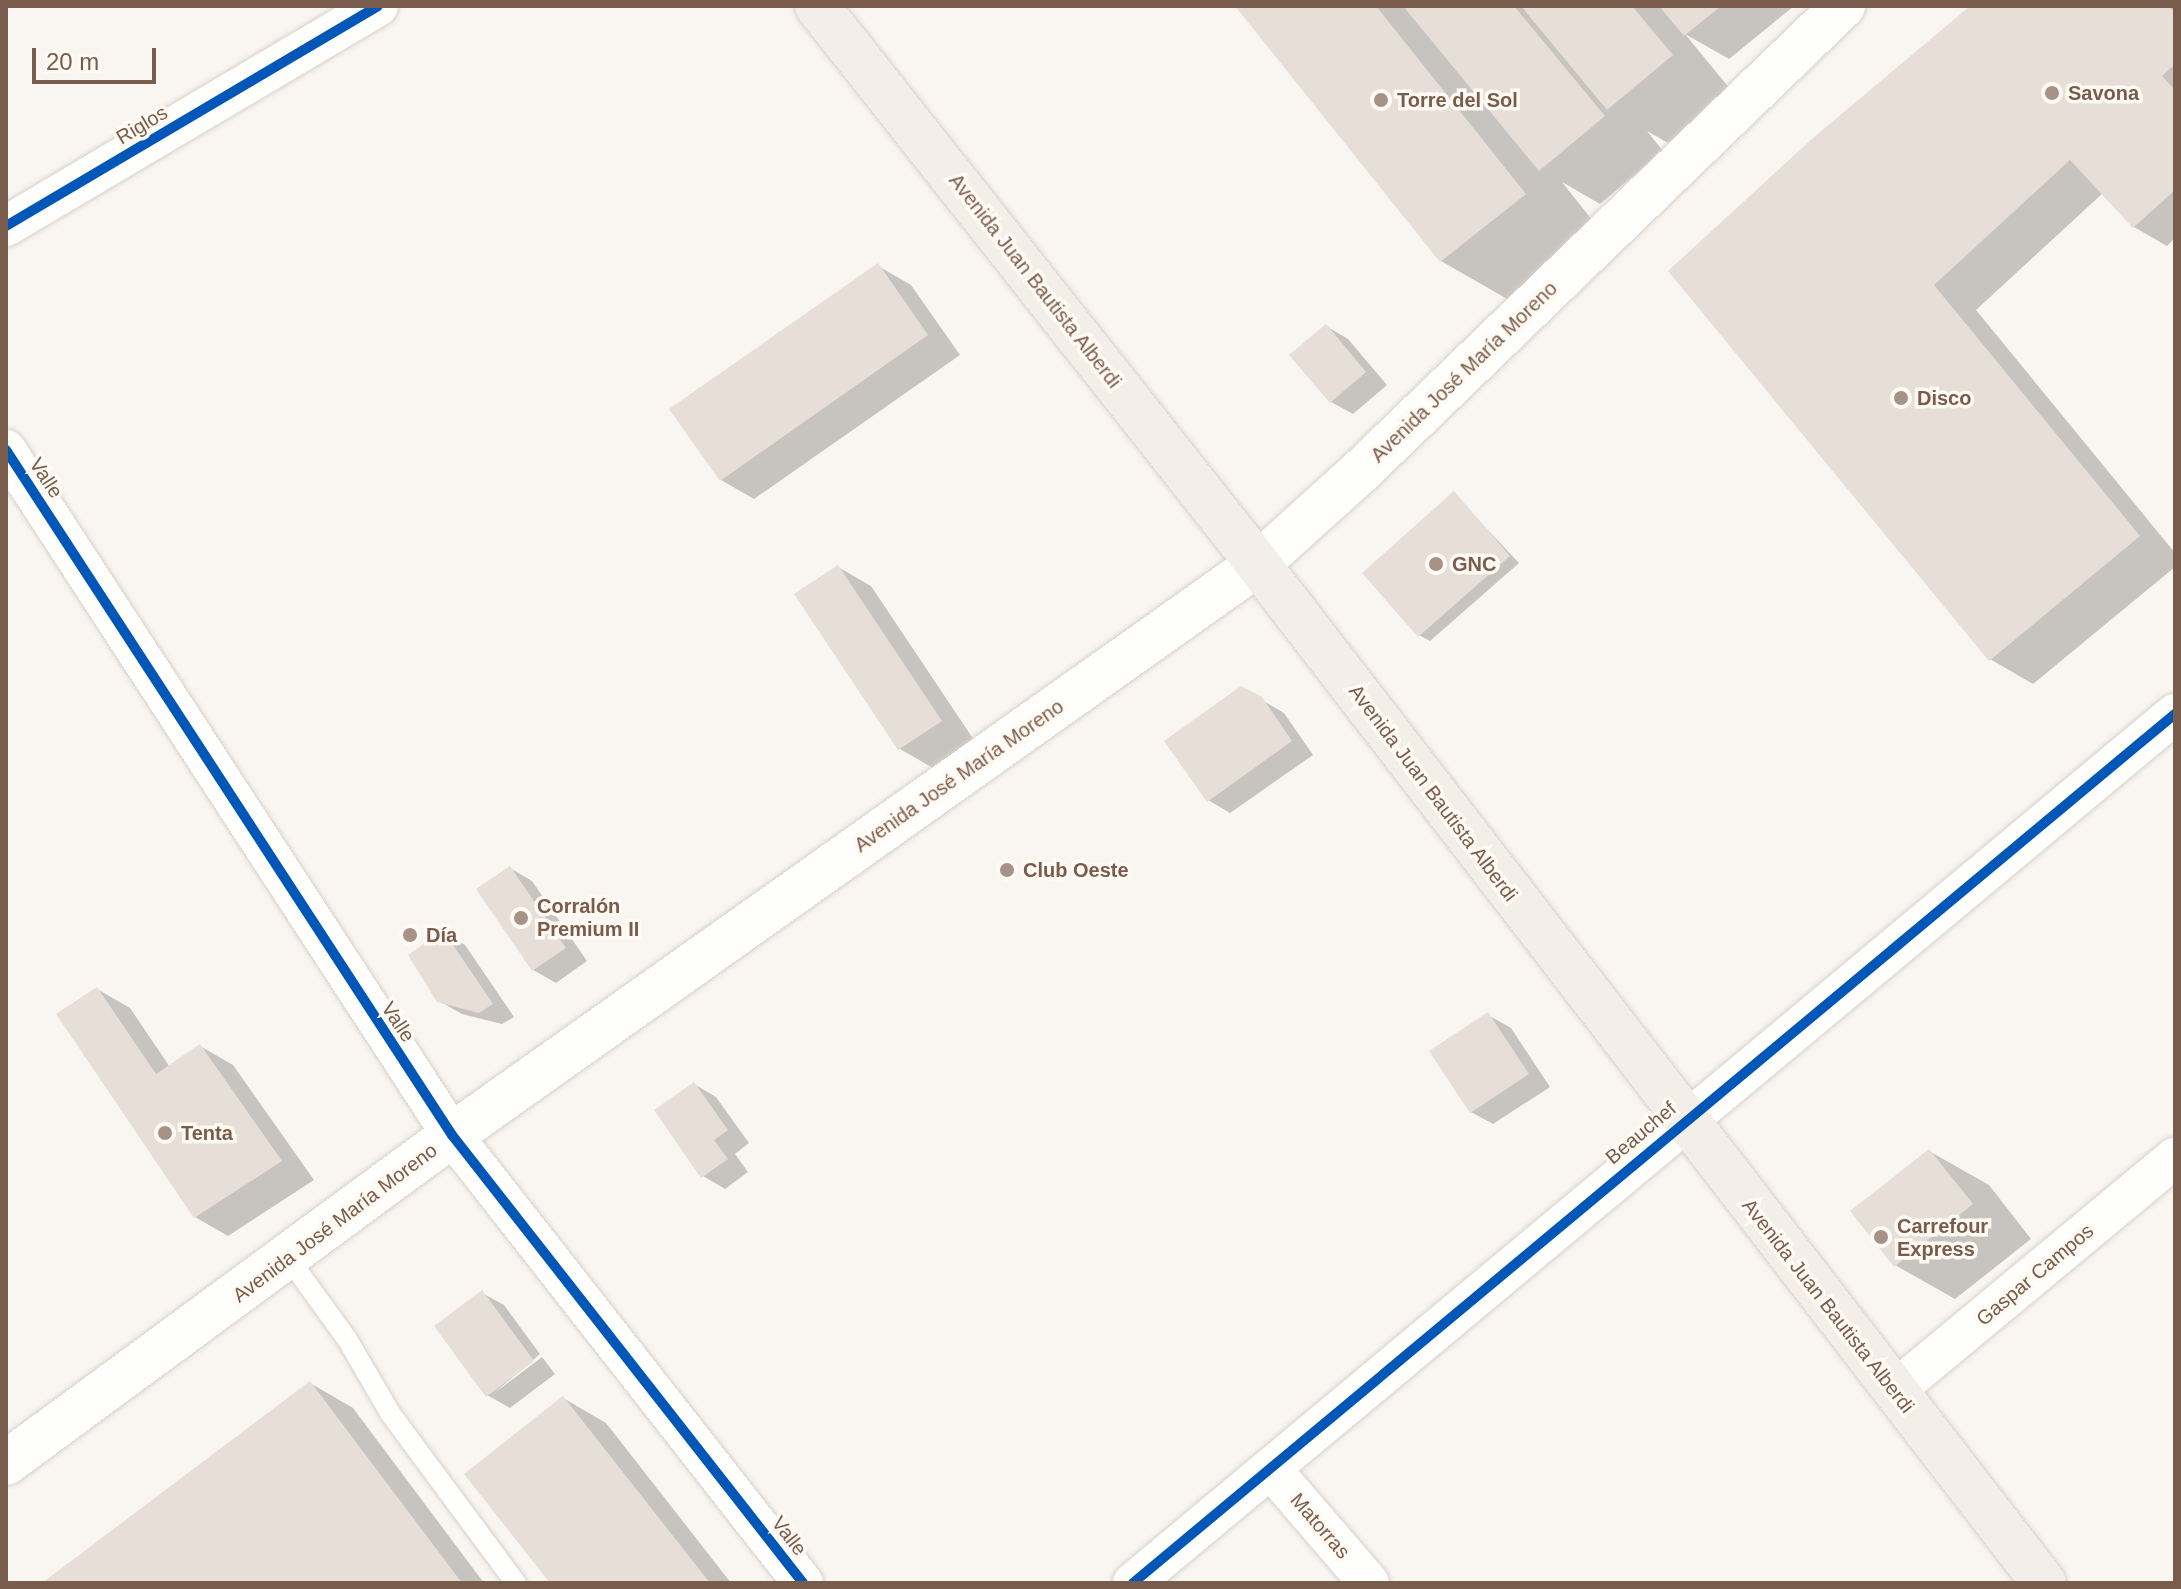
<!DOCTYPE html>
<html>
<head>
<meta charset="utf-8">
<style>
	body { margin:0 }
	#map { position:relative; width:2181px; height:1589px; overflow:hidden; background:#f9f5f0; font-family:Helvetica,sans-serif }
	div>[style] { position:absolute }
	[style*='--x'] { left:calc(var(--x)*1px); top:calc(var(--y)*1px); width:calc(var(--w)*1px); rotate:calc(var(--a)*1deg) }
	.shadow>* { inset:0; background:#0003 }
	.building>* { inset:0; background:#e6ded7 }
	.roads { filter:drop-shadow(0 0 2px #d7d1cb) drop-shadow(0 0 2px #d7d1cb) }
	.lane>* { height:20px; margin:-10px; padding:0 10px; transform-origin:10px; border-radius:10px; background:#fefefd }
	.street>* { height:40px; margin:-20px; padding:0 20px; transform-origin:20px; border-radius:20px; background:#fefefd }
	.secondary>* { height:44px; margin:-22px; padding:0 22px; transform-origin:22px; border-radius:22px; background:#fefefd }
	.primary>* { height:44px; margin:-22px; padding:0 22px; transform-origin:22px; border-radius:22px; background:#f3eee8 }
	.cycleway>* { height:10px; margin:-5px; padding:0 5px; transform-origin:5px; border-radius:5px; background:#0057b8 }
	.dots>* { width:22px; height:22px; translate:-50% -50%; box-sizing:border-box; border:4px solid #fffaf3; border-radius:50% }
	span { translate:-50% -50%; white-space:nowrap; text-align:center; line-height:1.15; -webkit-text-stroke:7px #fffaf3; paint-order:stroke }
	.poi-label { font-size:20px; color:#7a5c4d; font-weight:700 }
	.left { translate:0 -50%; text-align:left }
	.street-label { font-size:20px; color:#7a5c4d }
	.frame { position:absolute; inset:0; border:8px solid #7a5c4d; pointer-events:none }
	.scale { position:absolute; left:32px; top:48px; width:124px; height:36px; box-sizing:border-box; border:4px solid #7a5c4d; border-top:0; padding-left:10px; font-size:24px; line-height:28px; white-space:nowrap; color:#7a5c4d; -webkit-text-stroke:6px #fffaf3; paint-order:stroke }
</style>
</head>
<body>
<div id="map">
	<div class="shadow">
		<i style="clip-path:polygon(1238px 6px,1794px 6px,1729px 59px,1685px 34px,1731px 90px,1668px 143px,1647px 131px,1663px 151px,1600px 204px,1562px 182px,1612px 245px,1528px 311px,1441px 261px)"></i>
		<i style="clip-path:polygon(1973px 6px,2175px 6px,2175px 238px,2167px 246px,2134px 227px,2103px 193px,1976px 310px,2175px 553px,2175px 567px,2033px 684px,1990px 659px,1671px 272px)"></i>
		<i style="clip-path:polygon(878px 266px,911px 285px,960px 355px,754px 499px,721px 480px)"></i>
		<i style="clip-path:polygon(1326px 326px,1348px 339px,1387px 385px,1353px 414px,1331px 402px)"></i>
		<i style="clip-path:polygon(1454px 494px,1519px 563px,1430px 641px,1419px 635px)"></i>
		<i style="clip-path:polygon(838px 567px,871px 586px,974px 740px,933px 768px,900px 749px)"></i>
		<i style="clip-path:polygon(1241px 688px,1284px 713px,1313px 755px,1230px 813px,1208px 800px)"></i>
		<i style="clip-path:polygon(510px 868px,532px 881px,587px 961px,556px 983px,533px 970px)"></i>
		<i style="clip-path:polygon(443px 932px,465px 945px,514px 1017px,502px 1024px,462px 1014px,439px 1001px)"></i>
		<i style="clip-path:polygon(97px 989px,130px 1008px,170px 1067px,200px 1046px,233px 1065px,314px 1180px,228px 1236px,195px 1217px)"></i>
		<i style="clip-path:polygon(1488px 1015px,1511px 1028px,1550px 1087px,1493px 1124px,1471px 1112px)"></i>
		<i style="clip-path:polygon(694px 1084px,716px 1097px,749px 1143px,735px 1154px,748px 1172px,725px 1189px,703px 1176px)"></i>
		<i style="clip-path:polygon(1929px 1151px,1989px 1185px,2031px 1239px,1955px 1299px,1895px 1265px)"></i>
		<i style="clip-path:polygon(482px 1293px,504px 1305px,540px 1354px,493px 1394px,542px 1357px,555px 1374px,510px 1408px,487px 1395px)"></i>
		<i style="clip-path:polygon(310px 1383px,353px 1408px,484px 1583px,45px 1583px)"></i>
		<i style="clip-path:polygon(563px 1398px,606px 1423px,731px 1583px,552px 1583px)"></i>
	</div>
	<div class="building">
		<i style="clip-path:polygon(1235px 6px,1376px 6px,1526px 194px,1440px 262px)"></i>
		<i style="clip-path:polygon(1403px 6px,1514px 6px,1605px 116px,1539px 171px)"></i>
		<i style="clip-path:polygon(1521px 6px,1632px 6px,1673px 55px,1607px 110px)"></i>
		<i style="clip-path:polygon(1659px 6px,1721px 6px,1684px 36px)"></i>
		<i style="clip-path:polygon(1970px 6px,2168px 6px,2175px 13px,2175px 64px,2162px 76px,2175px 90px,2175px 190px,2133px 228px,2070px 160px,1934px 285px,2140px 536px,1989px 661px,1668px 271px,1813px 138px)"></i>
		<i style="clip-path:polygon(878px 263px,928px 335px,720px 481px,669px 409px)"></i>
		<i style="clip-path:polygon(1326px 324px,1366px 372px,1330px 403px,1289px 355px)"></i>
		<i style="clip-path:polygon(1454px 491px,1510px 556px,1418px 637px,1362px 573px)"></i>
		<i style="clip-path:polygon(838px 565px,942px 721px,898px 750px,794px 594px)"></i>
		<i style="clip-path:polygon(1241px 686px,1262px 697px,1292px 741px,1207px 802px,1164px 741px)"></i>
		<i style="clip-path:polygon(510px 866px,566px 948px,532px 971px,476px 889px)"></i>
		<i style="clip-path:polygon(443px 930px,493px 1004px,479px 1013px,437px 1002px,408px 955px)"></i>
		<i style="clip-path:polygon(97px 987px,156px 1074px,200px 1044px,282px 1161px,194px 1218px,56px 1014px)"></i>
		<i style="clip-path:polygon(1488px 1012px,1529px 1074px,1470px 1113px,1429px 1051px)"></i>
		<i style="clip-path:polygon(694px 1082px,728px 1130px,714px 1140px,728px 1159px,701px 1178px,654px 1110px)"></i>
		<i style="clip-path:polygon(1929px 1149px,1973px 1204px,1894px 1267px,1850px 1211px)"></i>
		<i style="clip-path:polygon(482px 1290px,534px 1361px,486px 1397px,434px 1326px)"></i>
		<i style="clip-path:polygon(310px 1381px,462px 1583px,42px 1583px)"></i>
		<i style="clip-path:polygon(563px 1396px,710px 1583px,550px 1583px,464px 1474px)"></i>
	</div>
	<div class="roads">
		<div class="lane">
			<i style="--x:289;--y:1259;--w:99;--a:54.1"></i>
			<i style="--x:347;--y:1339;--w:86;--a:59.8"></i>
			<i style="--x:390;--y:1413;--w:212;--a:53.5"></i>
		</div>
		<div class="street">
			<i style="--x:6;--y:226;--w:432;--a:-30.6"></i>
			<i style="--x:6;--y:450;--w:817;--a:56.93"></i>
			<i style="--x:452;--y:1135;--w:569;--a:51.92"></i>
			<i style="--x:1894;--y:1391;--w:365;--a:-39.7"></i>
			<i style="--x:1271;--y:1469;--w:150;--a:49.3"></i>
			<i style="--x:1133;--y:1583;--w:1357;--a:-39.83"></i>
		</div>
		<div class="secondary">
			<i style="--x:6;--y:1463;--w:554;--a:-36.33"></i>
			<i style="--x:452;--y:1135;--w:988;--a:-35.32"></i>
			<i style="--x:1258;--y:564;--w:139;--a:-42.1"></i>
			<i style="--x:1361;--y:471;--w:670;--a:-43.97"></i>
		</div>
		<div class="primary">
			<i style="--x:817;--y:6;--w:711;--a:51.68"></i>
			<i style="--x:1258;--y:564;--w:1287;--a:52.36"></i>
		</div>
	</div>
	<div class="cycleway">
		<i style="--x:6;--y:226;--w:432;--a:-30.6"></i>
		<i style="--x:6;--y:450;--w:817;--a:56.93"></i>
		<i style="--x:452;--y:1135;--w:569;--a:51.92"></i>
		<i style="--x:1133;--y:1583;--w:1357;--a:-39.83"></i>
	</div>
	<div class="dots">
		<i style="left:2052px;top:93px;background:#a69286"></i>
		<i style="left:1381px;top:100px;background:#a69286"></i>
		<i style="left:1901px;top:398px;background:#a69286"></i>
		<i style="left:1436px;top:564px;background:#a69286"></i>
		<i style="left:1007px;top:870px;background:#a69286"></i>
		<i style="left:521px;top:918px;background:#a69286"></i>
		<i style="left:410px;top:935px;background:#a69286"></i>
		<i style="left:165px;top:1133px;background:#a69286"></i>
		<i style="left:1881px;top:1237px;background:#a69286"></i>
	</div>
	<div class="poi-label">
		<span class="left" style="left:2068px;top:93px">Savona</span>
		<span class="left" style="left:1397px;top:100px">Torre del Sol</span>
		<span class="left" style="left:1917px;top:398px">Disco</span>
		<span class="left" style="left:1452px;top:564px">GNC</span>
		<span class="left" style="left:1023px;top:870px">Club Oeste</span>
		<span class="left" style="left:537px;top:918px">Corralón<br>Premium II</span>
		<span class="left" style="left:426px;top:935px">Día</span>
		<span class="left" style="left:181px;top:1133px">Tenta</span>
		<span class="left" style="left:1897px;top:1238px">Carrefour<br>Express</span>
	</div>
	<div class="street-label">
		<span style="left:142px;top:125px;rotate:-31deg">Riglos</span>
		<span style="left:1035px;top:281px;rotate:52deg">Avenida Juan Bautista Alberdi</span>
		<span style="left:1464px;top:372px;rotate:-44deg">Avenida José María Moreno</span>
		<span style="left:46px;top:478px;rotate:57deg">Valle</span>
		<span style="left:959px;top:776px;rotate:-35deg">Avenida José María Moreno</span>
		<span style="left:1433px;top:793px;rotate:53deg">Avenida Juan Bautista Alberdi</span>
		<span style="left:398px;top:1022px;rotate:57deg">Valle</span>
		<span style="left:1641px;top:1133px;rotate:-40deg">Beauchef</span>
		<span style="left:335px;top:1223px;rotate:-37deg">Avenida José María Moreno</span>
		<span style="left:2035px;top:1275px;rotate:-40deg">Gaspar Campos</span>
		<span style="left:1828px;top:1306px;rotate:52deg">Avenida Juan Bautista Alberdi</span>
		<span style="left:1320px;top:1526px;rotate:49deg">Matorras</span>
		<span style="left:789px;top:1536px;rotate:52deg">Valle</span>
	</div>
	<div class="frame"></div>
	<div class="scale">20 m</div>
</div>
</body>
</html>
